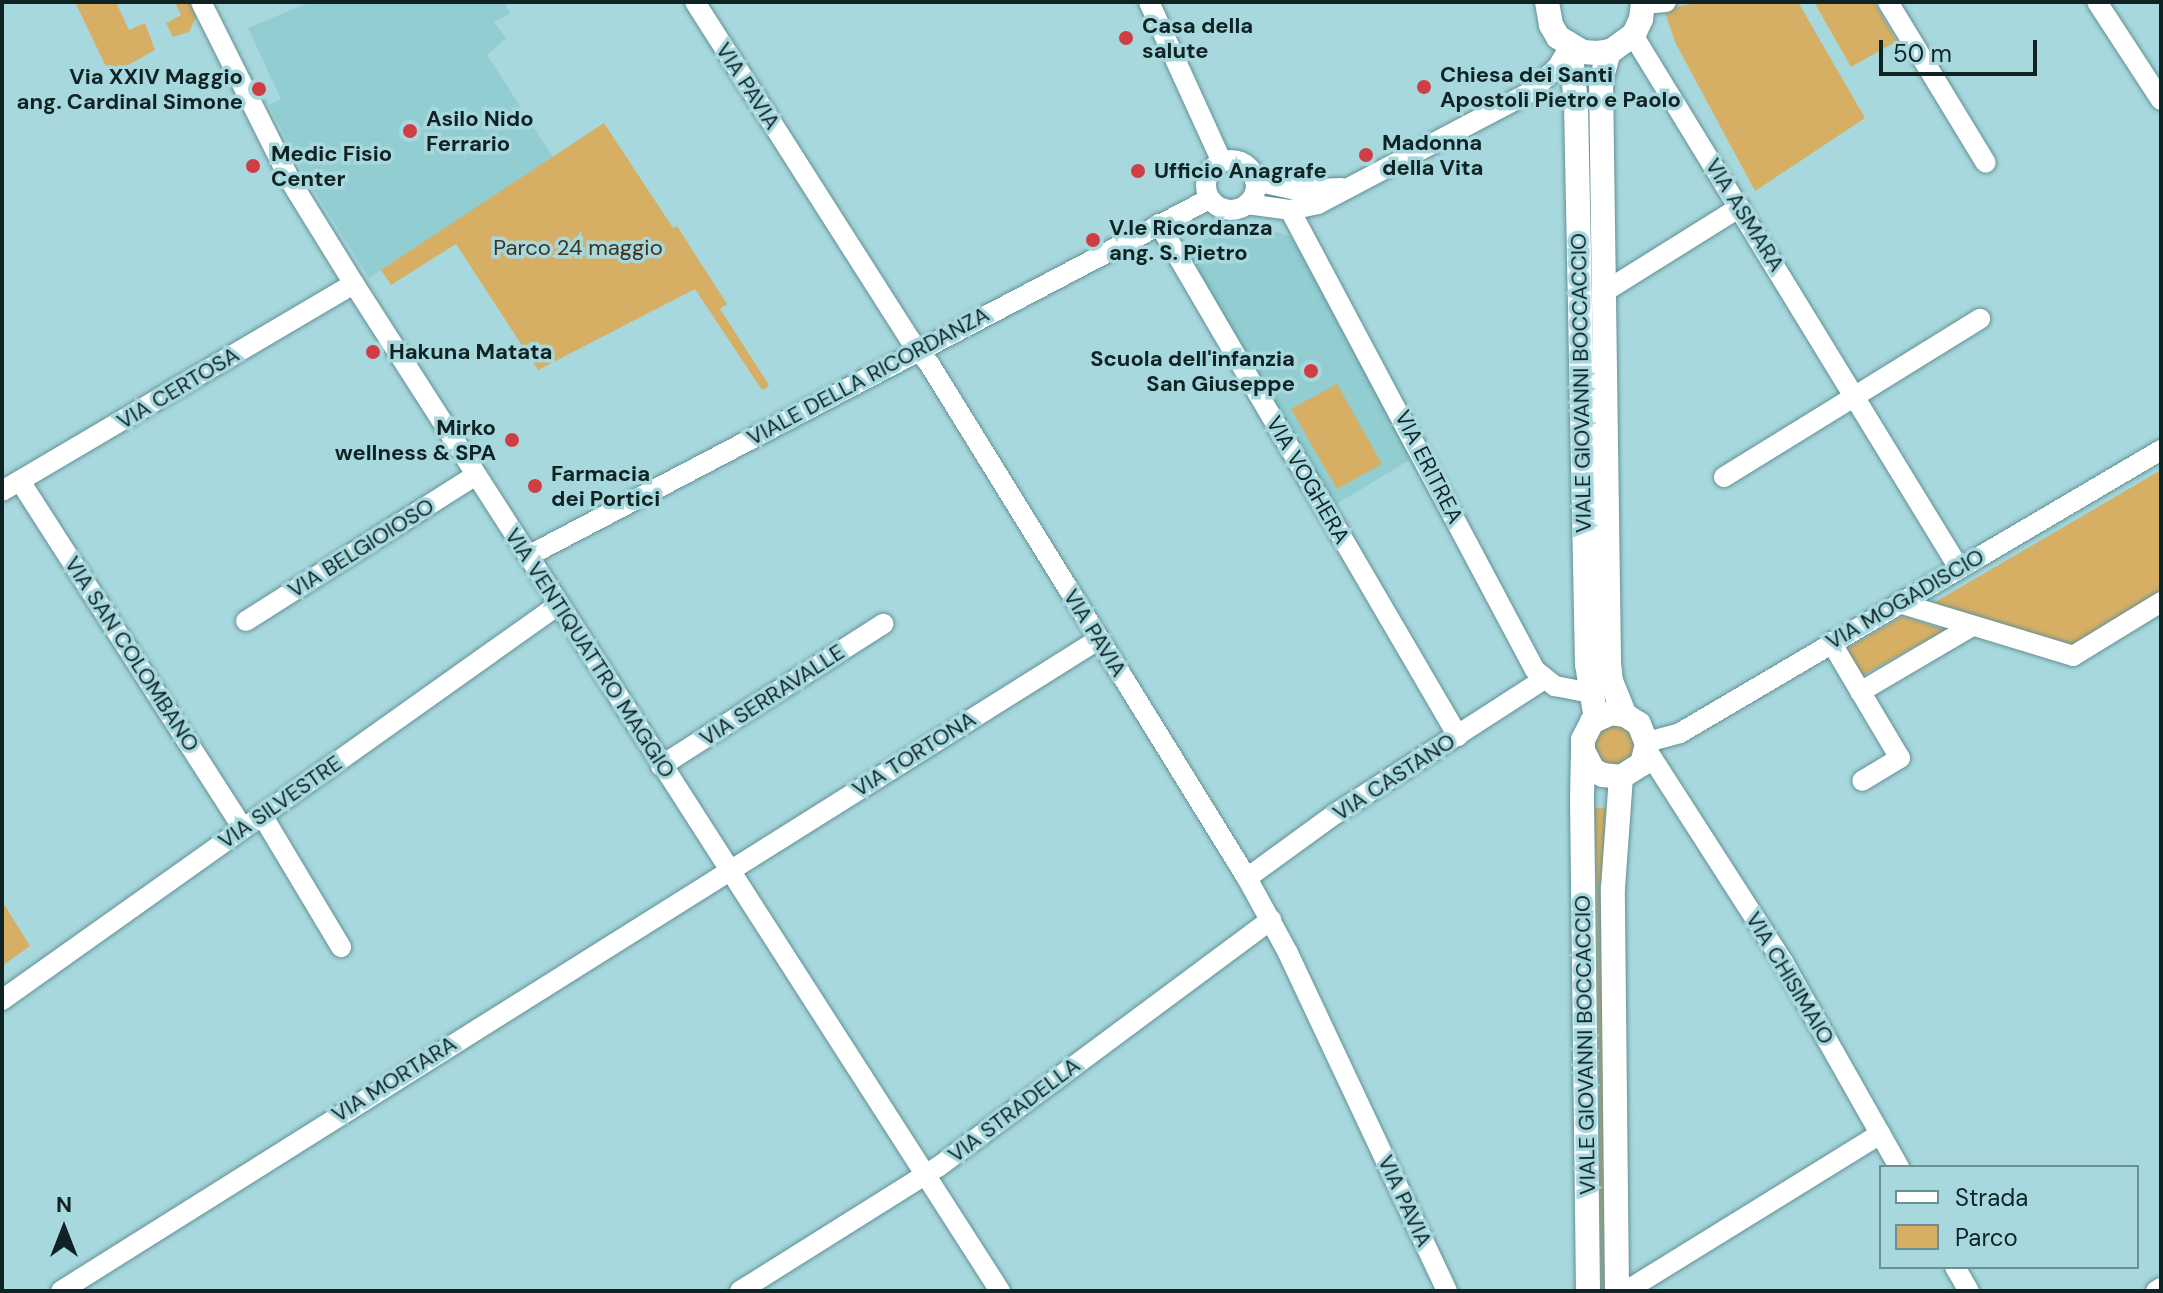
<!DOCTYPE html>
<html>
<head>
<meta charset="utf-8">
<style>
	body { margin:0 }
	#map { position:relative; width:2163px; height:1293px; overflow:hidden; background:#a7d8dd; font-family:"DM Sans",sans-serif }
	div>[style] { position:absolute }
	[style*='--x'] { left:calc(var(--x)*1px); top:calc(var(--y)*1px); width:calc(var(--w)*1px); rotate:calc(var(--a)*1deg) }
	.built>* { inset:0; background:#91cdd1 }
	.green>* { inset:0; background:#d6af64 }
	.round { border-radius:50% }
	.roads { filter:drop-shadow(0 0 2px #629195) drop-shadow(0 0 2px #629195) }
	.minor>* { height:20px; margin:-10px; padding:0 10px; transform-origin:10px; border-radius:10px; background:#fff }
	.minor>.ring { margin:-10px; padding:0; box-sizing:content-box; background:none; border:20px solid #fff; border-radius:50% }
	.tertiary>* { height:24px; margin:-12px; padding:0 12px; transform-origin:12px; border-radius:12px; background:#fff }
	.dots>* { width:22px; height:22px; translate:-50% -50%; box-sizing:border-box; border:4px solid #a7d8dd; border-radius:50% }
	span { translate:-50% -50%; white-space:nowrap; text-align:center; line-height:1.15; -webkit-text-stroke:7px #a7d8dd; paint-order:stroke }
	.poi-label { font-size:22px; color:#0f2325; font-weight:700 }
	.left { translate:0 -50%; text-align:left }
	.right { translate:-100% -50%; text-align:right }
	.street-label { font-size:22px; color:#0f2325 }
	.park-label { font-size:22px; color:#3f331d }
	.frame { position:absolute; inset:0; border:4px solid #0f2325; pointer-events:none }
	.legend { position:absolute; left:1879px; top:1165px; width:260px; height:104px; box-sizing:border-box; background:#a7d8dd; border:2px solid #6a9093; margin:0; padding:10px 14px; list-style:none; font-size:24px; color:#0f2325 }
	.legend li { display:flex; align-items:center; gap:16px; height:40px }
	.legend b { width:40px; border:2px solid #6a9093 }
	.north { position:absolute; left:24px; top:1189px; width:80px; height:80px; -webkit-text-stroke:6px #a7d8dd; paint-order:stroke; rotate:0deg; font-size:22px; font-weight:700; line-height:32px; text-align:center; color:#0f2325 }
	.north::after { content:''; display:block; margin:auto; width:28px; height:36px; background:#0f2325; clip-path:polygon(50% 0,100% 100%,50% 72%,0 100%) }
	.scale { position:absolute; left:1879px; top:40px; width:158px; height:36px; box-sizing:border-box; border:4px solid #0f2325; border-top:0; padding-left:10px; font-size:24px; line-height:28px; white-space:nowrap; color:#0f2325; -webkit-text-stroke:6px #a7d8dd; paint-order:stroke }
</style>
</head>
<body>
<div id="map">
	<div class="built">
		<i style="clip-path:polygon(310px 2px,505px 2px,510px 14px,494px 22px,506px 38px,487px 55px,553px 157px,369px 278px,307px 179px,269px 105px,281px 99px,248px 28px)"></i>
		<i style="clip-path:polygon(1252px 224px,1290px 236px,1355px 348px,1413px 458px,1333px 506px,1183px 252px,1228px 226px,1242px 229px)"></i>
	</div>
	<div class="green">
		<i style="clip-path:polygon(75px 2px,116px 2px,129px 30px,145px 23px,155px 50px,110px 75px)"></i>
		<i style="clip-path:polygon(175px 2px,190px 2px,196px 17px,189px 32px,173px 37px,166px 23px,181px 15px)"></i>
		<i style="clip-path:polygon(1702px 2px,1798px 2px,1865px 118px,1755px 191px,1675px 42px,1664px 9px)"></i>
		<i style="clip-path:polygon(1814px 2px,1874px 2px,1897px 41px,1851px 67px)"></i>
		<i style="clip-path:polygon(604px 123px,673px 228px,677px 226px,727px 304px,720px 309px,769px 385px,766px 388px,762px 390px,695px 289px,538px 370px,456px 244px,391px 285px,381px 270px)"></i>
		<i style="clip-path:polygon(1337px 384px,1382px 464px,1337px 489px,1291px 409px)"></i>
		<i style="clip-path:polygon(2161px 470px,2161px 591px,2071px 646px,1932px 604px)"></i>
		<i style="clip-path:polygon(1903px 616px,1945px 630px,1860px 677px,1844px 650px)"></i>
		<i class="round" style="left:1594px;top:725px;width:40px;height:40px"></i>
		<i style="clip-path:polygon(1589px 808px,1610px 808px,1602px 888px,1606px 1291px,1601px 1291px,1597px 888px,1595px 835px)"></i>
		<i style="clip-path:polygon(2px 901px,30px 946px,2px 966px)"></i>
	</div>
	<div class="roads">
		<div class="minor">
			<i style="--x:201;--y:2;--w:201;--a:63.4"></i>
			<i style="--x:291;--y:182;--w:120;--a:58.3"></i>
			<i style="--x:354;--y:284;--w:1196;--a:57.32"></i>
			<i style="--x:695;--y:2;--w:398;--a:57.5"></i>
			<i style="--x:909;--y:338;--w:34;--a:52"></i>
			<i style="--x:930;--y:365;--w:603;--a:58.29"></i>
			<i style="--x:1247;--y:878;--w:85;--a:61.3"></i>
			<i style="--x:1288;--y:953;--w:374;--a:64.8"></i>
			<i style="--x:1149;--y:2;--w:176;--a:65.5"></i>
			<i style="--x:1888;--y:2;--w:188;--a:58.7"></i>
			<i style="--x:2097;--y:2;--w:117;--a:56.9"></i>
			<i style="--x:1643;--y:4;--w:23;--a:-5"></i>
			<i style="--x:1633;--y:35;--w:625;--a:58.55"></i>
			<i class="ring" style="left:1206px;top:160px;width:30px;height:30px"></i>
			<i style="--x:1255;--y:181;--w:42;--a:12.4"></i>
			<i style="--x:1296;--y:190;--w:46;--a:-2.5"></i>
			<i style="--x:1247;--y:204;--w:43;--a:7.9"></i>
			<i style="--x:1290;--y:210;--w:29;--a:-12"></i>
			<i style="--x:1318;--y:204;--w:240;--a:-27.8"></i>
			<i style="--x:1530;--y:92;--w:36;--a:-42"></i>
			<i style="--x:1557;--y:68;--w:26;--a:-59"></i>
			<i style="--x:1290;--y:210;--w:521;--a:61.96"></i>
			<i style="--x:1535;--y:670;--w:26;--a:39"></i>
			<i style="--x:1555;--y:686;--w:36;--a:11"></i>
			<i style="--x:1159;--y:224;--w:593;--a:59.72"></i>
			<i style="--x:1604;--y:292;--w:160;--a:-32"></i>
			<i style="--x:1724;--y:477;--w:301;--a:-31.7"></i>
			<i style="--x:20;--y:481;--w:412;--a:57.3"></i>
			<i style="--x:2;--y:491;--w:408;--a:-30.5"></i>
			<i style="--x:528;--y:556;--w:769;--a:-27.66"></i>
			<i style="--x:1899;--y:603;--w:182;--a:16.9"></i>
			<i style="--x:2073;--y:656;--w:103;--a:-31.5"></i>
			<i style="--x:246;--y:621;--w:272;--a:-32.4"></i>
			<i style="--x:1831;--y:642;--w:135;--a:59.3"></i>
			<i style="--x:1900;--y:758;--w:44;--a:148.8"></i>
			<i style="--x:1860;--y:692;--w:130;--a:-30.5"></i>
			<i style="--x:1647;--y:742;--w:34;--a:-15"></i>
			<i style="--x:1680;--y:733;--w:558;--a:-30.47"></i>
			<i style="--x:1647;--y:750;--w:252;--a:57.3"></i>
			<i style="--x:1783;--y:962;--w:236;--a:60.5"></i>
			<i style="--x:661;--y:766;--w:264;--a:-32.6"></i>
			<i style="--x:262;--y:815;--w:154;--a:59.1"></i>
			<i style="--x:1247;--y:878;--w:109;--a:-36"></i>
			<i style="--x:1335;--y:814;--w:247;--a:-32.8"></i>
			<i style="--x:2;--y:1000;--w:682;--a:-35.39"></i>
			<i style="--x:1955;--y:1267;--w:28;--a:60"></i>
			<i style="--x:61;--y:1291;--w:1226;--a:-32.13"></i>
			<i style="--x:740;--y:1291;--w:234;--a:-32.1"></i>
			<i style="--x:938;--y:1167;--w:415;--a:-36.6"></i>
			<i style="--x:1626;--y:1291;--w:299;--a:-31.7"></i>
			<i style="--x:2156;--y:1291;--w:6;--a:-31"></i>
		</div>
		<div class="tertiary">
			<i style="--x:1547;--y:2;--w:23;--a:80"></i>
			<i style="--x:1551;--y:25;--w:14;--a:60"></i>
			<i style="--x:1558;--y:37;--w:29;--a:31"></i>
			<i style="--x:1583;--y:52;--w:14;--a:4"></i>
			<i style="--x:1597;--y:53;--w:14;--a:-8"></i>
			<i style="--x:1611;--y:51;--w:29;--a:-36"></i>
			<i style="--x:1634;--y:34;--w:17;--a:-65"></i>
			<i style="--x:1641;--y:19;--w:17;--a:-83"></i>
			<i style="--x:1570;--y:46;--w:57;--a:84"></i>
			<i style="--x:1576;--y:103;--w:561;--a:88.88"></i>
			<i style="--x:1587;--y:664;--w:56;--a:80.7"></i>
			<i style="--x:1609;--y:51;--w:30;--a:105"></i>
			<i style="--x:1601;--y:80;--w:583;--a:89.21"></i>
			<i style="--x:1609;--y:663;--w:18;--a:84"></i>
			<i style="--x:1611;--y:681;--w:37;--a:68"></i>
			<i style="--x:1583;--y:751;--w:21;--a:62"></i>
			<i style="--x:1593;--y:770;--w:11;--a:27"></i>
			<i style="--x:1603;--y:775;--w:18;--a:6"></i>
			<i style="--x:1621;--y:777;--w:25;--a:-32"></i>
			<i style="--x:1642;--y:764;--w:21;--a:-76"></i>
			<i style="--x:1647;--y:744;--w:22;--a:-112"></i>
			<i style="--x:1639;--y:724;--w:17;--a:-147"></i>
			<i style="--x:1625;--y:715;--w:14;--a:-172"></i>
			<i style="--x:1611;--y:713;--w:21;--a:155"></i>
			<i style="--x:1592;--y:722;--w:20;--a:117"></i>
			<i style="--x:1583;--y:740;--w:11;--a:90"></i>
			<i style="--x:1583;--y:751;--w:49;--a:91.2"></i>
			<i style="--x:1582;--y:800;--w:491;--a:89.3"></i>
			<i style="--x:1617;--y:1291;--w:403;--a:-90.6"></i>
			<i style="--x:1613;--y:888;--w:111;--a:-85.9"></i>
		</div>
	</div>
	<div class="dots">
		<i style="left:1126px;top:38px;background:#ce3e44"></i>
		<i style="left:1424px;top:87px;background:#ce3e44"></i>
		<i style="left:259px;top:89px;background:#ce3e44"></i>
		<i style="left:410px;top:131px;background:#ce3e44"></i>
		<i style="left:1366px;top:155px;background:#ce3e44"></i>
		<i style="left:253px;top:166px;background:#ce3e44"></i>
		<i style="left:1138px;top:171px;background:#ce3e44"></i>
		<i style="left:1093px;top:240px;background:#ce3e44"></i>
		<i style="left:373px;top:352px;background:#ce3e44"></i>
		<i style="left:1311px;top:371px;background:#ce3e44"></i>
		<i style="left:512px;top:440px;background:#ce3e44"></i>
		<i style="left:535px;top:486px;background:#ce3e44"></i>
	</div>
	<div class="poi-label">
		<span class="left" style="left:1142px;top:38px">Casa della<br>salute</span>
		<span class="left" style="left:1440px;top:87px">Chiesa dei Santi<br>Apostoli Pietro e Paolo</span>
		<span class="right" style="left:243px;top:89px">Via XXIV Maggio<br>ang. Cardinal Simone</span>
		<span class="left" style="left:426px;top:131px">Asilo Nido<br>Ferrario</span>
		<span class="left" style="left:1382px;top:155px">Madonna<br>della Vita</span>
		<span class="left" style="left:271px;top:166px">Medic Fisio<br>Center</span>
		<span class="left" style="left:1154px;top:171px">Ufficio Anagrafe</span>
		<span class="left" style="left:1109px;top:240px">V.le Ricordanza<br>ang. S. Pietro</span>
		<span class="left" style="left:389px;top:352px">Hakuna Matata</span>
		<span class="right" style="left:1295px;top:371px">Scuola dell'infanzia<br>San Giuseppe</span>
		<span class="right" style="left:496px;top:440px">Mirko<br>wellness &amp; SPA</span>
		<span class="left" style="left:551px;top:486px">Farmacia<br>dei Portici</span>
	</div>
	<div class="street-label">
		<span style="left:748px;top:86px;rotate:57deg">VIA PAVIA</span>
		<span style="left:1745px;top:215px;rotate:58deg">VIA ASMARA</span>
		<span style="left:868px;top:376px;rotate:-28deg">VIALE DELLA RICORDANZA</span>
		<span style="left:1581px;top:383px;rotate:-91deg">VIALE GIOVANNI BOCCACCIO</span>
		<span style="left:178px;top:388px;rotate:-31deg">VIA CERTOSA</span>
		<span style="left:1429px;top:467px;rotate:63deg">VIA ERITREA</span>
		<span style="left:1308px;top:480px;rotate:60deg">VIA VOGHERA</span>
		<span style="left:361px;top:548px;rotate:-32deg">VIA BELGIOIOSO</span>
		<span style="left:1905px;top:599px;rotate:-30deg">VIA MOGADISCIO</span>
		<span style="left:1095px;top:633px;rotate:58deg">VIA PAVIA</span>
		<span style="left:590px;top:653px;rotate:57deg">VIA VENTIQUATTRO MAGGIO</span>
		<span style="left:132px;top:654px;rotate:57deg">VIA SAN COLOMBANO</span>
		<span style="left:772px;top:695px;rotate:-33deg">VIA SERRAVALLE</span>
		<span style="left:914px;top:754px;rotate:-32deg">VIA TORTONA</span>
		<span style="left:1394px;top:777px;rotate:-33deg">VIA CASTANO</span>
		<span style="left:280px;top:802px;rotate:-35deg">VIA SILVESTRE</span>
		<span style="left:1790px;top:978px;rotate:59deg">VIA CHISIMAIO</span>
		<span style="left:1585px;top:1045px;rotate:-91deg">VIALE GIOVANNI BOCCACCIO</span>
		<span style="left:394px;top:1079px;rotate:-32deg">VIA MORTARA</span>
		<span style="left:1014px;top:1110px;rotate:-37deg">VIA STRADELLA</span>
		<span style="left:1405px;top:1201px;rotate:65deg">VIA PAVIA</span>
	</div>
	<div class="park-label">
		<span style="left:578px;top:248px">Parco 24 maggio</span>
	</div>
	<div class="frame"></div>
	<ul class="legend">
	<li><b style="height:10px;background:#fff"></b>Strada</li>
	<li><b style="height:22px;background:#d6af64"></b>Parco</li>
	</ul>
	<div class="north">N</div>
	<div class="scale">50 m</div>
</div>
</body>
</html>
